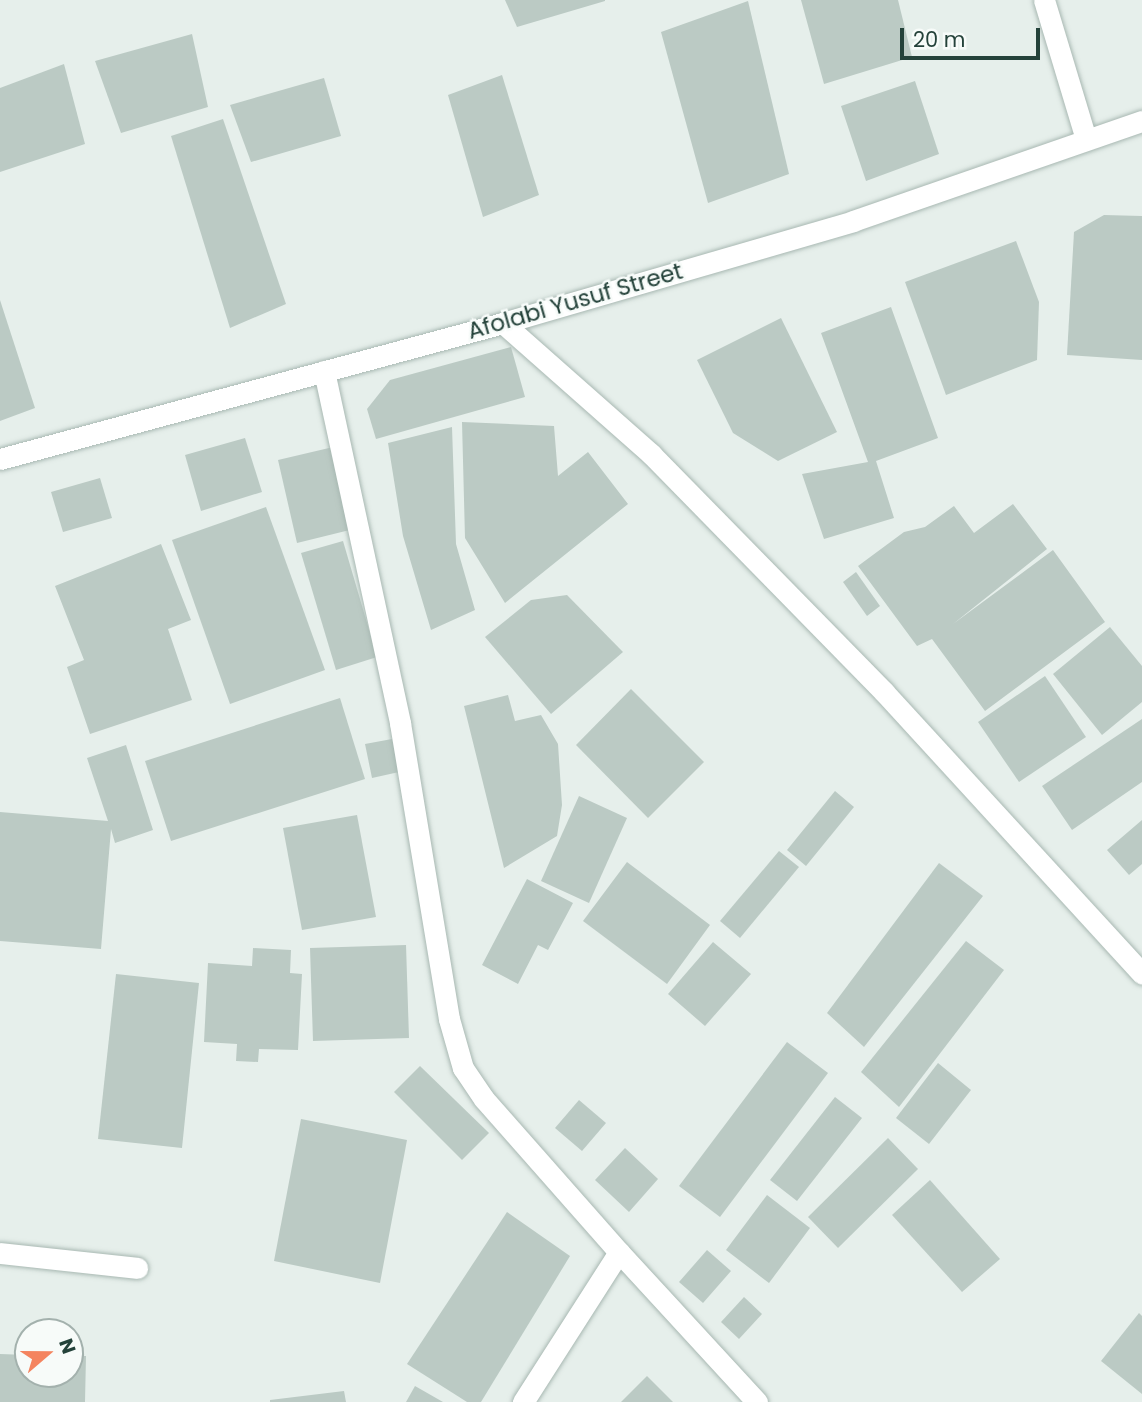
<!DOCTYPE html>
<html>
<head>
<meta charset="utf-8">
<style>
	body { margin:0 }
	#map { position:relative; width:1142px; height:1402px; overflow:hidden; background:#e6efeb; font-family:Poppins,sans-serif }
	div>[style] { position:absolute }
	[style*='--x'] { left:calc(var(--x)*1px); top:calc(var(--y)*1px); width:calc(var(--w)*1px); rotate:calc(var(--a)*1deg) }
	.building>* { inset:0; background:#bbcac4 }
	.roads { filter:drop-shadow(0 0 2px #a8b8b2) drop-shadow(0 0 2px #a8b8b2) }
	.street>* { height:21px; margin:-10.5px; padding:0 10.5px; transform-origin:10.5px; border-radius:10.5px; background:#fff }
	span { translate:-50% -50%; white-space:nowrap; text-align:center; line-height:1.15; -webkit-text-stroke:5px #f7fbf9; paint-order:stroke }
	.street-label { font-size:23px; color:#24423a }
	.north { position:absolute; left:14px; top:1318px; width:70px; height:70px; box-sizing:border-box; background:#f7fbf9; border:2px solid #a3b1ad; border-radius:50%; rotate:70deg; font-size:19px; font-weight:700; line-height:28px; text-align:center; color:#24423a }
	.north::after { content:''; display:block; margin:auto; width:24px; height:32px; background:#f4845f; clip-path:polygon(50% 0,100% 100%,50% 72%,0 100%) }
	.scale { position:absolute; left:900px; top:28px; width:140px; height:32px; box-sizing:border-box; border:4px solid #24423a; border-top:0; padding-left:9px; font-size:21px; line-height:24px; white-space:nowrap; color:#24423a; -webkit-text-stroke:5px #f7fbf9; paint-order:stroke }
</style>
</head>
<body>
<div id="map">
	<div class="building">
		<i style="clip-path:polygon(505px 0,605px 0,605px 1px,517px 27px)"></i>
		<i style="clip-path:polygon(801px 0,898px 0,912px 57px,824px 84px)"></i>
		<i style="clip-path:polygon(748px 1px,789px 174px,708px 203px,661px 32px)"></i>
		<i style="clip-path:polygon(192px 34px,208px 107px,121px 133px,95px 61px)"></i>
		<i style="clip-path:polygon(64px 64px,85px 144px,0 172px,0 88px)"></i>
		<i style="clip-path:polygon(502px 75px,539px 195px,483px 217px,448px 95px)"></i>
		<i style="clip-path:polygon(324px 78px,341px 136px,251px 162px,230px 105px)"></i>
		<i style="clip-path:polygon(915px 81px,939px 154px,866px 181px,841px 106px)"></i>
		<i style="clip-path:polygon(223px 119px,286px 304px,230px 328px,171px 136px)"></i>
		<i style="clip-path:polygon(1104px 215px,1142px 216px,1142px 360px,1067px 355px,1074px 232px)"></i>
		<i style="clip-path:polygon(1016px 241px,1039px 302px,1037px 360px,946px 395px,905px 282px)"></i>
		<i style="clip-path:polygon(0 300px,35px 408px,0 421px)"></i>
		<i style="clip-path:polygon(891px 307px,938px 438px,876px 461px,894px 518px,824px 539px,802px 474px,868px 462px,821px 333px)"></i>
		<i style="clip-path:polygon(781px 318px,837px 432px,778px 461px,733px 433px,697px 360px)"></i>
		<i style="clip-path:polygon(511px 347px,525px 397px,376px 439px,367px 409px,390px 380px)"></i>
		<i style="clip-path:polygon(462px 422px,554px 426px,558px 476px,588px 452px,628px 504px,505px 603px,465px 538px)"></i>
		<i style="clip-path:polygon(452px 427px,456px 544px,475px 610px,431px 630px,403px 536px,388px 443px)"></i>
		<i style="clip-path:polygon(245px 438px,262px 492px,201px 511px,185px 455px)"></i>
		<i style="clip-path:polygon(346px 444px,366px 526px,297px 543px,278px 460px)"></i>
		<i style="clip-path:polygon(100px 478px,112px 518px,63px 532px,51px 492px)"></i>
		<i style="clip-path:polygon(1013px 504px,1047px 549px,953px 624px,1053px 550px,1105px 622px,985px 711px,932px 639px,917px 646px,858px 566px,904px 532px,925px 527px,954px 506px,974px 533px)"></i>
		<i style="clip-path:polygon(266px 507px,325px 670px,230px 704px,172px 540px)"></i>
		<i style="clip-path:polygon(343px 541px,377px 657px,336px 670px,301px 553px)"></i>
		<i style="clip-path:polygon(161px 544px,191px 620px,168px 629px,192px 700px,90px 734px,67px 667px,84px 660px,55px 586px)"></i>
		<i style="clip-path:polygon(856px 572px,880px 606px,867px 616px,843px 582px)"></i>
		<i style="clip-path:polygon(567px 595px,623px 652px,551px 714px,485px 637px,531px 600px)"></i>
		<i style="clip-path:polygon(1110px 627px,1142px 666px,1142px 702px,1102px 735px,1053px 674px)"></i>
		<i style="clip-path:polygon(1045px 676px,1086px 737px,1019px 782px,978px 722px)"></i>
		<i style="clip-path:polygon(631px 689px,704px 762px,648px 818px,576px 745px)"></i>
		<i style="clip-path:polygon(508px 695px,515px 721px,541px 715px,558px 744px,562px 805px,557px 836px,504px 868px,464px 706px)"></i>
		<i style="clip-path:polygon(340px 698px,365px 779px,171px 841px,145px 761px)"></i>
		<i style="clip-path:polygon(1142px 719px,1142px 782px,1072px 830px,1042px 786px)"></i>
		<i style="clip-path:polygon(392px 739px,399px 772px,372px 778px,365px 744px)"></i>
		<i style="clip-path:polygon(126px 745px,153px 830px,115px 843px,111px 829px,101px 949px,0 941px,0 812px,108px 821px,87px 758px)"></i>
		<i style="clip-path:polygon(835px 791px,854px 807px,806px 866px,787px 850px)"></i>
		<i style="clip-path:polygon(579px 796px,627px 818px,589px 903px,541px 881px)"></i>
		<i style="clip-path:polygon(357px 815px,376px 917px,302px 930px,283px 828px)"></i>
		<i style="clip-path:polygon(1142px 820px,1142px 864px,1129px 875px,1107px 850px)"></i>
		<i style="clip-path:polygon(779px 851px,799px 867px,740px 938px,720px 921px)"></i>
		<i style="clip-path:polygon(627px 862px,710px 925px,667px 984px,583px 921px)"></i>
		<i style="clip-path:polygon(939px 863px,983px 896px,864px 1047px,827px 1013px)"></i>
		<i style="clip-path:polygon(527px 879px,573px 903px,548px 950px,538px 945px,518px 984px,482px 965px)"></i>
		<i style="clip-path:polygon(966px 941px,1004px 970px,899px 1107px,861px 1072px)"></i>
		<i style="clip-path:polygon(713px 942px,751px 974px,705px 1026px,668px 994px)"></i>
		<i style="clip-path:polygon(406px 945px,409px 1038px,313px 1041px,310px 948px)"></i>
		<i style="clip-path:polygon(253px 948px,291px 950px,290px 973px,302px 974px,298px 1050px,259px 1049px,258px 1062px,236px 1061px,237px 1044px,204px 1042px,208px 963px,252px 966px)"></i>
		<i style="clip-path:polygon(116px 974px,199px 983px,182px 1148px,98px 1139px)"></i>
		<i style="clip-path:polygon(787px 1042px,828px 1073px,720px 1217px,679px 1186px)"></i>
		<i style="clip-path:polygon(938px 1063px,971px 1090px,929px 1144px,896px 1118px)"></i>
		<i style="clip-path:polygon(420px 1066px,489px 1133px,462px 1160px,394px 1092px)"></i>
		<i style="clip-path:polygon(835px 1097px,862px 1118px,797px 1201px,770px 1180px)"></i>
		<i style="clip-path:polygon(579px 1100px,606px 1123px,582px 1151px,555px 1128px)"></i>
		<i style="clip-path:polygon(301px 1119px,407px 1140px,380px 1283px,274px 1261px)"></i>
		<i style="clip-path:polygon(888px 1138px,918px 1169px,838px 1248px,808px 1217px)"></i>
		<i style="clip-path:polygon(625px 1148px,658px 1179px,629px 1212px,595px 1180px)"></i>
		<i style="clip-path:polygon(930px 1180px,1000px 1259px,962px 1292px,892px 1215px)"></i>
		<i style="clip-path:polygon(767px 1195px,810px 1228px,769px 1283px,726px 1250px)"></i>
		<i style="clip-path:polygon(507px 1212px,570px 1256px,481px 1402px,467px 1402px,407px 1364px)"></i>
		<i style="clip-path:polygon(707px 1250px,731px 1271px,703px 1303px,679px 1282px)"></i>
		<i style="clip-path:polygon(744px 1297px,762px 1314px,739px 1339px,721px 1322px)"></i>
		<i style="clip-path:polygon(1139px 1313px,1142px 1316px,1142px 1394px,1101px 1361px)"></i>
		<i style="clip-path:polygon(0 1354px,28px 1355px,28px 1374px,70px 1374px,70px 1356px,86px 1356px,85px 1402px,0 1402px)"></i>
		<i style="clip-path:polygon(647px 1376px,673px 1402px,621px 1402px)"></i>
		<i style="clip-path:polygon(415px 1386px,443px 1402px,406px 1402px)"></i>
		<i style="clip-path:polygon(344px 1391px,346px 1402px,270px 1402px,270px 1400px)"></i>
	</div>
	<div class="roads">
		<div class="street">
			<i style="--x:1044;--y:0;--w:145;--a:73.2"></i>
			<i style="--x:503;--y:323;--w:198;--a:41.5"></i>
			<i style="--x:651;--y:454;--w:333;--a:45.6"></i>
			<i style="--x:884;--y:692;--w:382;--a:47.5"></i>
			<i style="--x:324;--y:371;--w:360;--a:77.8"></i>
			<i style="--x:400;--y:723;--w:300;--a:80.6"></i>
			<i style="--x:449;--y:1019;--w:51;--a:74.1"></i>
			<i style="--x:463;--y:1068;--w:37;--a:56"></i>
			<i style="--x:484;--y:1099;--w:204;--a:48.6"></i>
			<i style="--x:619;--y:1252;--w:204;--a:47.4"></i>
			<i style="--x:0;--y:459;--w:521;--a:-15.13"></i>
			<i style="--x:503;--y:323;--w:365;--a:-16.2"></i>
			<i style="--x:853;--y:221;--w:306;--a:-19.1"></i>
			<i style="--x:0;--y:1253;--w:138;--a:6.2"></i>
			<i style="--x:523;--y:1402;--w:178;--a:-57.4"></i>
		</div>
	</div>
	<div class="street-label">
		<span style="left:575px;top:301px;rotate:-16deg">Afolabi Yusuf Street</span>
	</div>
	<div class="north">N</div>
	<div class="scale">20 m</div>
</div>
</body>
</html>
